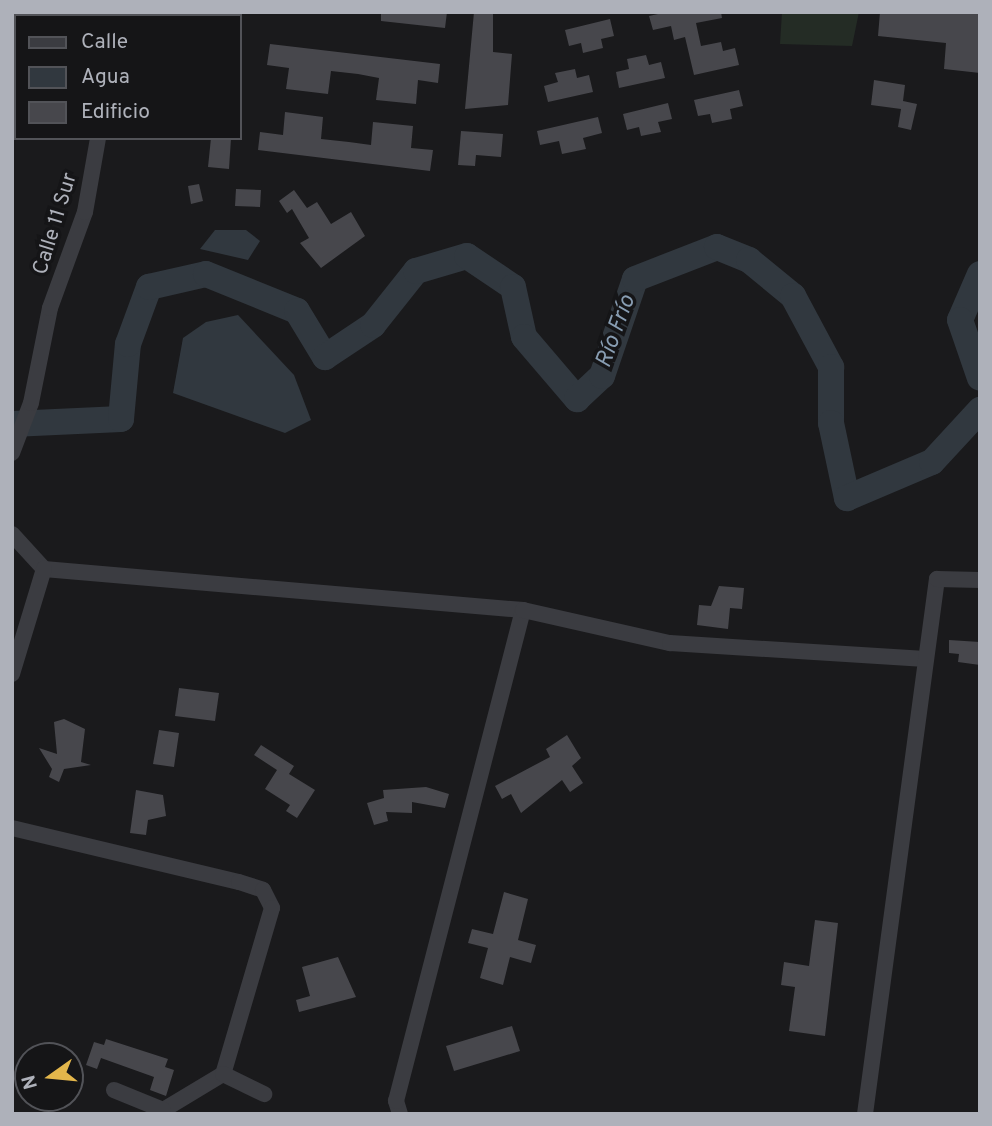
<!DOCTYPE html>
<html>
<head>
<meta charset="utf-8">
<style>
	body { margin:0 }
	#map { position:relative; width:992px; height:1126px; overflow:hidden; background:#1a1a1c; font-family:Overpass,sans-serif }
	div>[style] { position:absolute }
	[style*='--x'] { left:calc(var(--x)*1px); top:calc(var(--y)*1px); width:calc(var(--w)*1px); rotate:calc(var(--a)*1deg) }
	.green>* { inset:0; background:#242c25 }
	.water>* { inset:0; background:#31383f }
	.river>* { height:26px; margin:-13px; padding:0 13px; transform-origin:13px; border-radius:13px; background:#31383f }
	.building>* { inset:0; background:#47474c }
	.minor>* { height:16px; margin:-8px; padding:0 8px; transform-origin:8px; border-radius:8px; background:#3b3c41 }
	span { translate:-50% -50%; white-space:nowrap; text-align:center; line-height:1.15; -webkit-text-stroke:7px #151517; paint-order:stroke }
	.street-label { font-size:21px; color:#aeb1ba }
	.water-label { font-size:23px; color:#889db2; font-style:italic }
	.frame { position:absolute; inset:0; border:14px solid #aeb1ba; pointer-events:none }
	.legend { position:absolute; left:14px; top:14px; width:228px; height:126px; box-sizing:border-box; background:#151517; border:2px solid #525358; margin:0; padding:9px 12px; list-style:none; font-size:21px; color:#aeb1ba }
	.legend li { display:flex; align-items:center; gap:14px; height:35px }
	.legend b { width:35px; border:2px solid #525358 }
	.north { position:absolute; left:14px; top:1042px; width:70px; height:70px; box-sizing:border-box; background:#151517; border:2px solid #525358; border-radius:50%; rotate:255deg; font-size:19px; font-weight:700; line-height:28px; text-align:center; color:#aeb1ba }
	.north::after { content:''; display:block; margin:auto; width:24px; height:32px; background:#e3b64b; clip-path:polygon(50% 0,100% 100%,50% 72%,0 100%) }
</style>
</head>
<body>
<div id="map">
	<div class="green">
		<i style="clip-path:polygon(782px 12px,859px 12px,852px 46px,780px 44px)"></i>
	</div>
	<div class="water">
		<i style="clip-path:polygon(215px 230px,246px 230px,260px 241px,248px 260px,200px 249px)"></i>
		<i style="clip-path:polygon(238px 315px,294px 375px,311px 420px,285px 433px,173px 393px,183px 338px,206px 322px)"></i>
	</div>
	<div class="river">
		<i style="--x:980;--y:274;--w:50;--a:113.5"></i>
		<i style="--x:960;--y:320;--w:61;--a:71"></i>
		<i style="--x:12;--y:424;--w:109;--a:-2.6"></i>
		<i style="--x:121;--y:419;--w:75;--a:-84.7"></i>
		<i style="--x:128;--y:344;--w:61;--a:-69.8"></i>
		<i style="--x:149;--y:287;--w:58;--a:-12.8"></i>
		<i style="--x:206;--y:274;--w:98;--a:22.1"></i>
		<i style="--x:297;--y:311;--w:54;--a:58.7"></i>
		<i style="--x:325;--y:357;--w:58;--a:-33.7"></i>
		<i style="--x:373;--y:325;--w:69;--a:-51.5"></i>
		<i style="--x:416;--y:271;--w:53;--a:-16.4"></i>
		<i style="--x:467;--y:256;--w:55;--a:34"></i>
		<i style="--x:513;--y:287;--w:51;--a:77.6"></i>
		<i style="--x:524;--y:337;--w:82;--a:49.5"></i>
		<i style="--x:577;--y:399;--w:34;--a:-43"></i>
		<i style="--x:602;--y:376;--w:102;--a:-71.2"></i>
		<i style="--x:635;--y:279;--w:88;--a:-21.3"></i>
		<i style="--x:717;--y:247;--w:35;--a:22"></i>
		<i style="--x:749;--y:260;--w:57;--a:39.3"></i>
		<i style="--x:793;--y:296;--w:81;--a:61.8"></i>
		<i style="--x:831;--y:367;--w:56;--a:90"></i>
		<i style="--x:831;--y:423;--w:77;--a:78"></i>
		<i style="--x:847;--y:498;--w:92;--a:-23"></i>
		<i style="--x:932;--y:462;--w:71;--a:-47.3"></i>
	</div>
	<div class="building">
		<i style="clip-path:polygon(381px 12px,447px 12px,445px 28px,381px 21px)"></i>
		<i style="clip-path:polygon(474px 12px,493px 12px,493px 52px,512px 54px,508px 105px,465px 109px)"></i>
		<i style="clip-path:polygon(667px 12px,721px 12px,722px 18px,696px 23px,701px 46px,721px 42px,723px 51px,735px 48px,739px 65px,694px 75px,685px 37px,674px 40px,671px 26px,653px 30px,649px 16px)"></i>
		<i style="clip-path:polygon(880px 12px,980px 12px,980px 73px,944px 69px,946px 43px,878px 36px)"></i>
		<i style="clip-path:polygon(610px 19px,614px 36px,601px 39px,603px 48px,583px 53px,581px 43px,569px 46px,565px 30px)"></i>
		<i style="clip-path:polygon(270px 44px,440px 64px,438px 83px,418px 80px,416px 104px,376px 100px,379px 78px,358px 74px,331px 71px,328px 94px,286px 89px,289px 68px,267px 65px)"></i>
		<i style="clip-path:polygon(646px 55px,649px 65px,661px 62px,665px 78px,619px 88px,616px 72px,629px 69px,627px 59px)"></i>
		<i style="clip-path:polygon(575px 69px,577px 78px,589px 75px,593px 92px,548px 102px,544px 86px,558px 82px,555px 73px)"></i>
		<i style="clip-path:polygon(874px 80px,905px 85px,903px 101px,917px 104px,911px 130px,898px 127px,901px 109px,871px 105px)"></i>
		<i style="clip-path:polygon(739px 90px,743px 106px,730px 109px,732px 119px,712px 123px,710px 114px,698px 116px,694px 100px)"></i>
		<i style="clip-path:polygon(668px 103px,672px 119px,658px 122px,661px 132px,641px 136px,639px 127px,627px 130px,623px 114px)"></i>
		<i style="clip-path:polygon(285px 112px,323px 117px,321px 139px,349px 142px,371px 145px,373px 122px,413px 126px,411px 148px,433px 150px,430px 171px,258px 150px,260px 132px,283px 135px)"></i>
		<i style="clip-path:polygon(598px 117px,602px 133px,583px 138px,586px 149px,562px 154px,559px 141px,540px 145px,537px 131px)"></i>
		<i style="clip-path:polygon(461px 131px,503px 134px,501px 157px,476px 155px,475px 166px,458px 165px)"></i>
		<i style="clip-path:polygon(211px 138px,231px 138px,229px 169px,208px 167px)"></i>
		<i style="clip-path:polygon(199px 184px,203px 201px,191px 204px,188px 186px)"></i>
		<i style="clip-path:polygon(236px 189px,261px 190px,260px 207px,235px 206px)"></i>
		<i style="clip-path:polygon(294px 190px,307px 208px,317px 202px,331px 224px,351px 212px,365px 236px,321px 268px,300px 243px,309px 238px,292px 209px,287px 213px,279px 201px)"></i>
		<i style="clip-path:polygon(719px 586px,744px 588px,742px 609px,730px 608px,728px 629px,697px 625px,699px 605px,711px 606px)"></i>
		<i style="clip-path:polygon(949px 640px,980px 642px,980px 665px,958px 662px,959px 654px,949px 653px)"></i>
		<i style="clip-path:polygon(179px 688px,219px 693px,215px 721px,175px 716px)"></i>
		<i style="clip-path:polygon(64px 719px,85px 729px,81px 762px,91px 765px,64px 769px,59px 782px,49px 777px,52px 769px,39px 748px,57px 754px,54px 722px)"></i>
		<i style="clip-path:polygon(159px 730px,179px 733px,174px 767px,153px 764px)"></i>
		<i style="clip-path:polygon(567px 735px,581px 758px,572px 766px,583px 783px,570px 792px,562px 780px,521px 813px,511px 794px,502px 799px,495px 786px,550px 757px,546px 749px)"></i>
		<i style="clip-path:polygon(261px 745px,294px 766px,289px 774px,315px 790px,297px 818px,286px 811px,290px 805px,265px 789px,277px 770px,254px 755px)"></i>
		<i style="clip-path:polygon(426px 787px,449px 794px,445px 808px,412px 802px,412px 813px,386px 812px,388px 821px,374px 825px,367px 803px,384px 798px,383px 790px)"></i>
		<i style="clip-path:polygon(136px 790px,163px 795px,166px 816px,148px 820px,146px 835px,130px 833px)"></i>
		<i style="clip-path:polygon(504px 892px,528px 899px,518px 940px,536px 945px,531px 963px,510px 957px,503px 985px,480px 978px,488px 948px,468px 943px,472px 929px,493px 934px)"></i>
		<i style="clip-path:polygon(815px 920px,838px 923px,825px 1036px,789px 1031px,795px 987px,781px 985px,784px 962px,809px 966px)"></i>
		<i style="clip-path:polygon(338px 957px,356px 997px,299px 1012px,296px 1000px,310px 996px,302px 967px)"></i>
		<i style="clip-path:polygon(512px 1026px,520px 1051px,454px 1071px,446px 1046px)"></i>
		<i style="clip-path:polygon(106px 1039px,168px 1059px,165px 1067px,174px 1070px,166px 1096px,150px 1090px,154px 1077px,101px 1058px,97px 1069px,86px 1065px,94px 1042px,104px 1045px)"></i>
	</div>
	<div class="minor">
		<i style="--x:108;--y:16;--w:4;--a:-76"></i>
		<i style="--x:12;--y:453;--w:53;--a:-69.2"></i>
		<i style="--x:31;--y:403;--w:97;--a:-78.7"></i>
		<i style="--x:50;--y:308;--w:102;--a:-70"></i>
		<i style="--x:85;--y:212;--w:75;--a:-80"></i>
		<i style="--x:12;--y:534;--w:47;--a:47.6"></i>
		<i style="--x:44;--y:569;--w:481;--a:4.9"></i>
		<i style="--x:12;--y:674;--w:110;--a:-73.1"></i>
		<i style="--x:12;--y:828;--w:233;--a:13.4"></i>
		<i style="--x:239;--y:882;--w:25;--a:18"></i>
		<i style="--x:263;--y:890;--w:20;--a:63"></i>
		<i style="--x:272;--y:908;--w:173;--a:106.4"></i>
		<i style="--x:223;--y:1074;--w:70;--a:149"></i>
		<i style="--x:163;--y:1110;--w:53;--a:-157.8"></i>
		<i style="--x:223;--y:1074;--w:46;--a:26"></i>
		<i style="--x:400;--y:1114;--w:14;--a:-107"></i>
		<i style="--x:396;--y:1101;--w:507;--a:-75.5"></i>
		<i style="--x:523;--y:610;--w:151;--a:12.7"></i>
		<i style="--x:670;--y:643;--w:256;--a:3.6"></i>
		<i style="--x:865;--y:1114;--w:540;--a:-82.34"></i>
		<i style="--x:937;--y:579;--w:43;--a:1.3"></i>
	</div>
	<div class="street-label">
		<span style="left:56px;top:224px;rotate:-73deg">Calle 11 Sur</span>
	</div>
	<div class="water-label">
		<span style="left:617px;top:332px;rotate:-70deg">Río Frío</span>
	</div>
	<div class="frame"></div>
	<ul class="legend">
	<li><b style="height:9px;background:#3b3c41"></b>Calle</li>
	<li><b style="height:19px;background:#31383f"></b>Agua</li>
	<li><b style="height:19px;background:#47474c"></b>Edificio</li>
	</ul>
	<div class="north">N</div>
</div>
</body>
</html>
